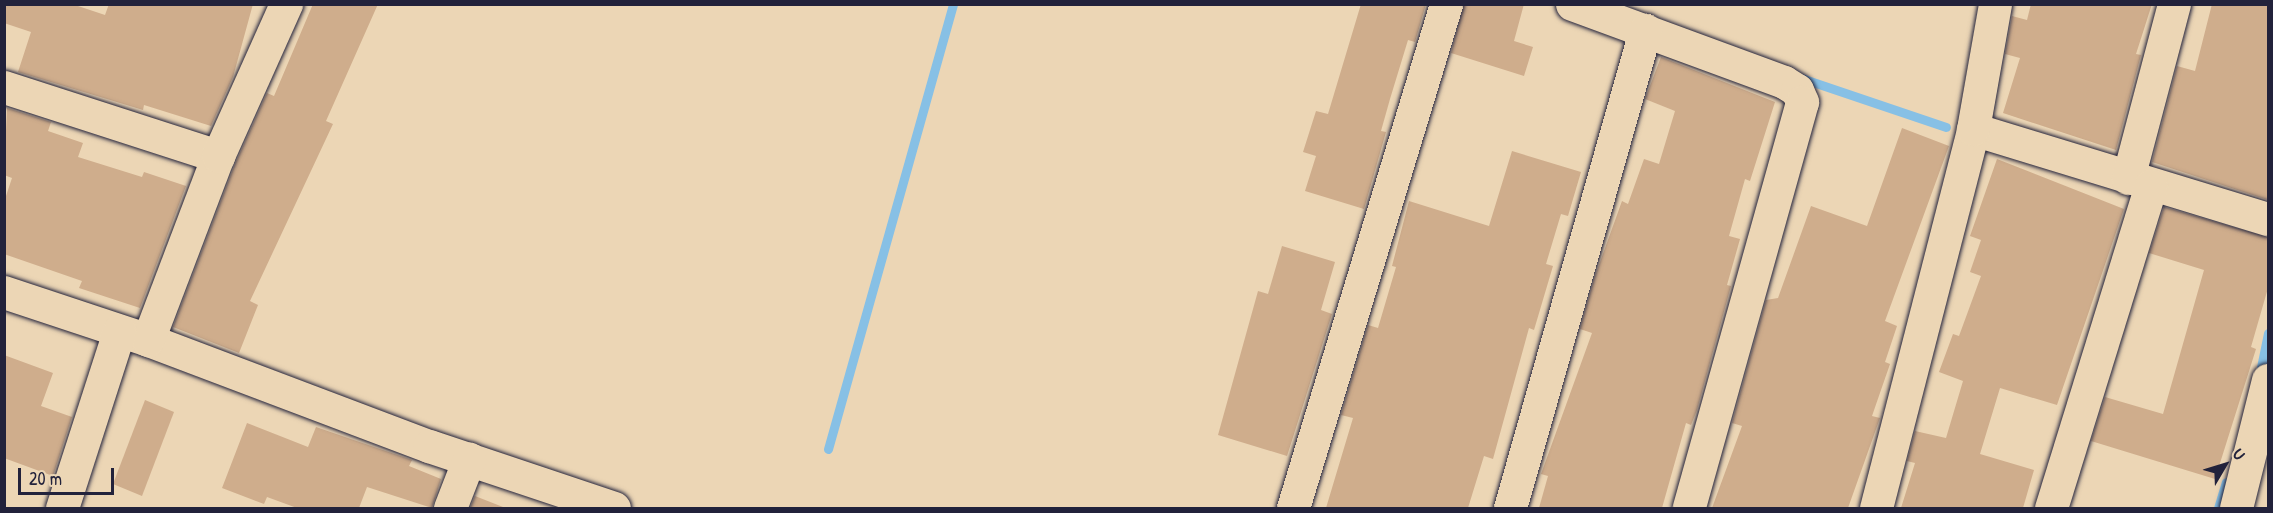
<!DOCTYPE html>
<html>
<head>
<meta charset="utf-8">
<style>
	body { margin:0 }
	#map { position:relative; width:2273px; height:513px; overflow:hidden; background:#ecd6b5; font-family:"Patrick Hand",sans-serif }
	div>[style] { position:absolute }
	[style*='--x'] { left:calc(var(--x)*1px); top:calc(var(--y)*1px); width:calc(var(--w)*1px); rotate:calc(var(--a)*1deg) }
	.stream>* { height:9px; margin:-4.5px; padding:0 4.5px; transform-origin:4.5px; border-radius:4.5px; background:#87c0e5 }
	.building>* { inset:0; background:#cfad8c }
	.roads { filter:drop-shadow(0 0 2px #22223b) drop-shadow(0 0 2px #22223b) }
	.street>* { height:33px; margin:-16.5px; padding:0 16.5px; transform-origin:16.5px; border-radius:16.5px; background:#ecd6b5 }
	span { translate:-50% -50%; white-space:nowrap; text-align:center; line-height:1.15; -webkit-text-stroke:4.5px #ecd6b5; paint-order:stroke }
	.frame { position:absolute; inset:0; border:6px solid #22223b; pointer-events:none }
	.north { position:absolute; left:2195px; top:435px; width:60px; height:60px; -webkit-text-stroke:4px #ecd6b5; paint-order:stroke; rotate:52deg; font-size:16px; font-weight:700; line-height:24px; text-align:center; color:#22223b }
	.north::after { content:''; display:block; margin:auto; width:21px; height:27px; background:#22223b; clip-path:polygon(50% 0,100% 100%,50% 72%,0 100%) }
	.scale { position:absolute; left:18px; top:468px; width:96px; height:27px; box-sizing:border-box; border:3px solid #22223b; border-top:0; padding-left:8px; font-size:18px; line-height:21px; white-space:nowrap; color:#22223b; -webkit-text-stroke:4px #ecd6b5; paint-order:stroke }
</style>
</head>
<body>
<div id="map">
	<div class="stream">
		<i style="--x:1801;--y:78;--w:153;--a:18.7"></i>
		<i style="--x:2259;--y:377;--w:45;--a:-78.4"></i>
		<i style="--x:828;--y:449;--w:462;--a:-74.3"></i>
		<i style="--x:2218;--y:508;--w:27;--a:-73"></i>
	</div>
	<div class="building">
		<i style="clip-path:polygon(4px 4px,72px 4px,105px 15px,109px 4px,253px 4px,233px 77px,211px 126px,144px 105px,143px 110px,18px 72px,31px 32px,4px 23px)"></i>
		<i style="clip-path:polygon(313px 4px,378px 4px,326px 121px,333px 124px,250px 301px,258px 305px,239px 353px,173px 327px,235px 164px,267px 93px,274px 96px)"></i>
		<i style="clip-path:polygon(1361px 4px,1426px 4px,1415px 42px,1408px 40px,1390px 99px,1381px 131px,1386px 132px,1364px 209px,1305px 191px,1316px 156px,1303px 152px,1316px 111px,1328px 114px)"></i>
		<i style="clip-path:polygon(1464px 4px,1524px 4px,1514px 41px,1533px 47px,1524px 76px,1451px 53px)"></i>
		<i style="clip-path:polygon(2031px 4px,2152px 4px,2136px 54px,2141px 55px,2116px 150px,2003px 113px,2020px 58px,2005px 54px,2012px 16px,2027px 20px)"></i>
		<i style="clip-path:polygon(2212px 4px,2268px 4px,2268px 200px,2152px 162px,2177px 66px,2195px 71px)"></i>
		<i style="clip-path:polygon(1661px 57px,1775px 102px,1750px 181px,1745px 179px,1729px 236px,1740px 239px,1727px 285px,1731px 286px,1697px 410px,1691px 425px,1686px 423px,1662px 508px,1539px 508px,1548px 476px,1541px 474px,1592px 333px,1580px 329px,1595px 276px,1622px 201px,1628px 204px,1644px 159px,1659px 164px,1675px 111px,1645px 99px)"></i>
		<i style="clip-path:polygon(7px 108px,51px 122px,48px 131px,83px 143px,78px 157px,142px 177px,144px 172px,186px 186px,140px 308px,79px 288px,82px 281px,4px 254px,4px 202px,12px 178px,4px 175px)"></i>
		<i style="clip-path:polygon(1902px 128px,1949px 146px,1885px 321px,1897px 326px,1885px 362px,1890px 364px,1872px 416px,1880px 418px,1848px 508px,1712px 508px,1742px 426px,1732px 423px,1766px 300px,1778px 298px,1811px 206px,1867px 226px)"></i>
		<i style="clip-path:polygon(1512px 151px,1581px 172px,1568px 216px,1561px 214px,1546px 264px,1553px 266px,1534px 330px,1529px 328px,1493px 459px,1484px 456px,1468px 508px,1326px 508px,1353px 418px,1341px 415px,1368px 325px,1378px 328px,1396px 267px,1392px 266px,1409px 201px,1489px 226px)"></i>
		<i style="clip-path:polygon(1997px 159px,2124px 209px,2057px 405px,2000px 388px,1980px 454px,2034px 470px,2023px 508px,1901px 508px,1915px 463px,1907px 461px,1915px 431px,1946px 438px,1963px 381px,1939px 372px,1953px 334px,1959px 336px,1981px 276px,1970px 272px,1981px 240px,1970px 236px)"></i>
		<i style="clip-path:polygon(2164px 207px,2268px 237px,2268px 288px,2251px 347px,2256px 349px,2215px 479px,2091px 441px,2105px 397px,2163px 414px,2204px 270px,2149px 253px)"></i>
		<i style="clip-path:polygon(1282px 246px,1335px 262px,1321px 310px,1332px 314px,1287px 456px,1218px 435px,1258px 291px,1268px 294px)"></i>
		<i style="clip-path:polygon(4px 355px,53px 373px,41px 406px,72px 417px,53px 476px,4px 458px)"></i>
		<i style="clip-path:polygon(145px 400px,174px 412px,142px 496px,113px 484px)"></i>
		<i style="clip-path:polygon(247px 423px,308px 447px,316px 427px,412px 460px,409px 466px,441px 479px,432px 508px,367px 487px,359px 508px,297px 508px,267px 497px,264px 504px,222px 488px)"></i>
		<i style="clip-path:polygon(475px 496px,503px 507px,503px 508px,470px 508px)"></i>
	</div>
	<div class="roads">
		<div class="street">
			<i style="--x:1572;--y:4;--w:226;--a:20.2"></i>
			<i style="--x:1784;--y:82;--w:15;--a:32"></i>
			<i style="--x:1797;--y:90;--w:13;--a:67"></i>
			<i style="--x:1802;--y:102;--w:421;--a:105.6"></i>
			<i style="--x:4;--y:87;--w:225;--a:17.9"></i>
			<i style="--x:1973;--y:129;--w:308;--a:17"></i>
			<i style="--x:2128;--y:178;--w:180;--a:-75.2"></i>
			<i style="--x:4;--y:292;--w:152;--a:18.4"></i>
			<i style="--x:148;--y:340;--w:300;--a:20.7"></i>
			<i style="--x:429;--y:446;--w:195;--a:18.5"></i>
			<i style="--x:148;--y:340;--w:197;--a:-69.2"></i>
			<i style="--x:218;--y:156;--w:167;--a:-65.9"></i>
			<i style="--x:62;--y:508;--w:186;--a:-72.1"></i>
			<i style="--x:450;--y:508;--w:53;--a:-68.8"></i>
			<i style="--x:1293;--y:508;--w:527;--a:-73.11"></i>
			<i style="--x:1510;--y:508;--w:497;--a:-74.2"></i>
			<i style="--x:1876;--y:508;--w:391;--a:-75.6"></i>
			<i style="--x:1973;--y:129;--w:127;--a:-80"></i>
			<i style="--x:2051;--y:508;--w:338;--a:-72.8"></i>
			<i style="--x:2236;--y:508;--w:132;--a:-76"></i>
		</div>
	</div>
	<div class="frame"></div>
	<div class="north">U</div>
	<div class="scale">20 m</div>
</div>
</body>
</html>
